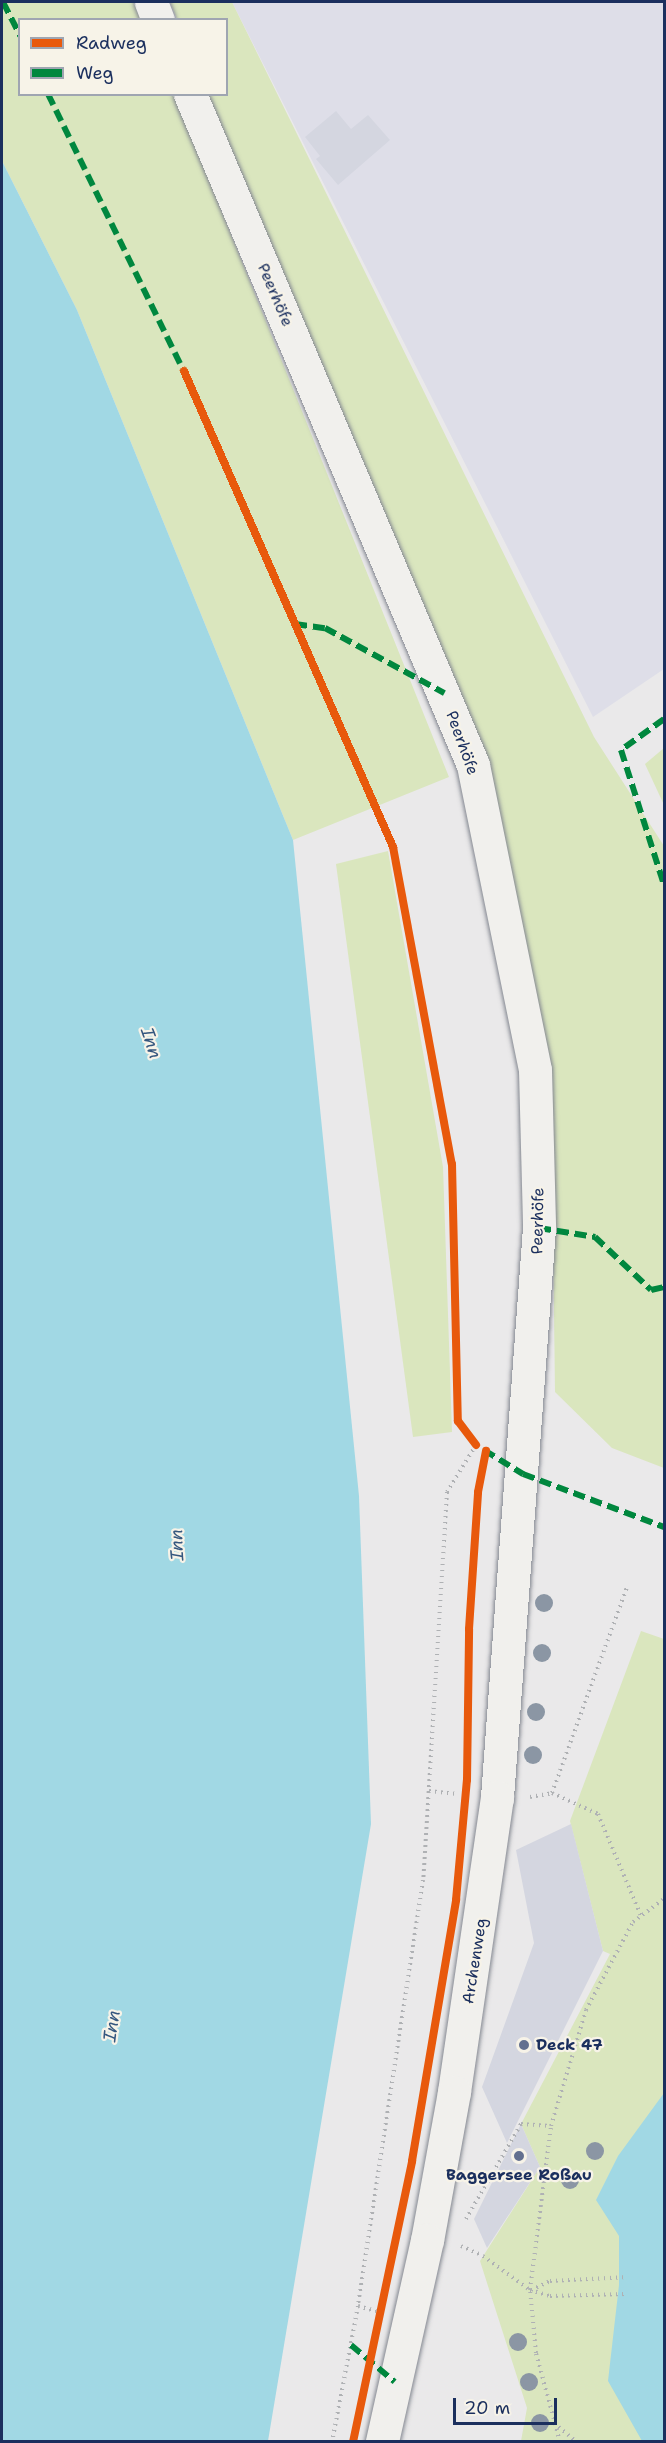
<!DOCTYPE html>
<html>
<head>
<meta charset="utf-8">
<style>
	body { margin:0 }
	#map { position:relative; width:666px; height:2443px; overflow:hidden; background:#eae9ea; font-family:"Shantell Sans",sans-serif }
	div>[style] { position:absolute }
	[style*='--x'] { left:calc(var(--x)*1px); top:calc(var(--y)*1px); width:calc(var(--w)*1px); rotate:calc(var(--a)*1deg) }
	.built>* { inset:0; background:#dedee8 }
	.green>* { inset:0; background:#dae6be }
	.water>* { inset:0; background:#a1d8e4 }
	.building>* { inset:0; background:#d4d6e0 }
	.path>* { height:4px; margin-top:-2px; transform-origin:0; background:repeating-linear-gradient(90deg,#afb1b4 0 1.5px,transparent 0 6px) }
	.roads { filter:drop-shadow(0 0 2px #848891) drop-shadow(0 0 2px #848891) }
	.minor>* { height:33px; margin:-16.5px; padding:0 16.5px; transform-origin:16.5px; border-radius:16.5px; background:#f1f0ed }
	.quiet>* { height:6px; margin-top:-3px; transform-origin:0; background:repeating-linear-gradient(90deg,#00873e 0 12px,transparent 0 18px) }
	.cycleway>* { height:8px; margin:-4px; padding:0 4px; transform-origin:4px; border-radius:4px; background:#e8590c }
	.trees>* { width:18px; height:18px; margin:-9px; border-radius:50%; background:#8b96a4 }
	.dots>* { width:16px; height:16px; translate:-50% -50%; box-sizing:border-box; border:3px solid #f7f3e8; border-radius:50% }
	span { translate:-50% -50%; white-space:nowrap; text-align:center; line-height:1.15; -webkit-text-stroke:4.5px #f7f3e8; paint-order:stroke }
	.street-label { font-size:16px; color:#1b2f5e }
	.poi-label { font-size:16px; color:#1b2f5e; font-weight:700 }
	.left { translate:0 -50%; text-align:left }
	.water-label { font-size:18px; color:#35577f; font-style:italic }
	.frame { position:absolute; inset:0; border:3px solid #1b2f5e; pointer-events:none }
	.legend { position:absolute; left:18px; top:18px; width:210px; height:78px; box-sizing:border-box; background:#f7f3e8; border:2px solid #9fa5b1; margin:0; padding:8px 10px; list-style:none; font-size:18px; color:#1b2f5e }
	.legend li { display:flex; align-items:center; gap:12px; height:30px }
	.legend b { width:30px; border:2px solid #9fa5b1 }
	.scale { position:absolute; left:453px; top:2398px; width:104px; height:27px; box-sizing:border-box; border:3px solid #1b2f5e; border-top:0; padding-left:8px; font-size:18px; line-height:21px; white-space:nowrap; color:#1b2f5e; -webkit-text-stroke:4px #f7f3e8; paint-order:stroke }
</style>
</head>
<body>
<div id="map">
	<div class="built">
		<i style="clip-path:polygon(232px 2px,664px 2px,664px 669px,593px 717px)"></i>
	</div>
	<div class="green">
		<i style="clip-path:polygon(2px 2px,133px 2px,141px 19px,20px 20px,20px 94px,175px 95px,449px 777px,293px 840px,77px 310px,2px 161px)"></i>
		<i style="clip-path:polygon(170px 2px,232px 2px,594px 737px,664px 846px,664px 1468px,612px 1448px,555px 1392px,551px 1067px,487px 763px,208px 95px,226px 94px,226px 20px,177px 19px)"></i>
		<i style="clip-path:polygon(664px 748px,664px 805px,645px 764px)"></i>
		<i style="clip-path:polygon(388px 851px,443px 1167px,452px 1432px,413px 1437px,336px 864px)"></i>
		<i style="clip-path:polygon(641px 1631px,664px 1639px,664px 2441px,521px 2441px,527px 2408px,480px 2261px,540px 2167px,521px 2124px,610px 1954px,603px 1951px,570px 1821px)"></i>
	</div>
	<div class="water">
		<i style="clip-path:polygon(2px 161px,77px 310px,293px 840px,359px 1496px,371px 1824px,268px 2441px,2px 2441px)"></i>
		<i style="clip-path:polygon(664px 2093px,664px 2441px,642px 2441px,608px 2381px,619px 2285px,619px 2236px,596px 2200px,618px 2156px)"></i>
	</div>
	<div class="building">
		<i style="clip-path:polygon(336px 111px,351px 129px,368px 115px,390px 140px,338px 185px,316px 159px,320px 156px,305px 137px)"></i>
		<i style="clip-path:polygon(571px 1824px,603px 1951px,507px 2143px,482px 2087px,534px 1943px,516px 1850px)"></i>
		<i style="clip-path:polygon(521px 2124px,540px 2167px,487px 2248px,474px 2219px)"></i>
	</div>
	<div class="path">
		<i style="--x:184;--y:371;--w:520;--a:66.29"></i>
		<i style="--x:393;--y:847;--w:322;--a:79.5"></i>
		<i style="--x:452;--y:1164;--w:257;--a:88.7"></i>
		<i style="--x:458;--y:1421;--w:30;--a:53"></i>
		<i style="--x:476;--y:1445;--w:55;--a:121.7"></i>
		<i style="--x:447;--y:1492;--w:389;--a:93.5"></i>
		<i style="--x:423;--y:1880;--w:431;--a:98.7"></i>
		<i style="--x:358;--y:2306;--w:138;--a:100.8"></i>
		<i style="--x:429;--y:1791;--w:28;--a:6"></i>
		<i style="--x:552;--y:1793;--w:51;--a:24.5"></i>
		<i style="--x:598;--y:1814;--w:111;--a:67.1"></i>
		<i style="--x:530;--y:1797;--w:22;--a:-10"></i>
		<i style="--x:552;--y:1793;--w:219;--a:-70"></i>
		<i style="--x:466;--y:2219;--w:110;--a:-59.9"></i>
		<i style="--x:521;--y:2124;--w:30;--a:4"></i>
		<i style="--x:461;--y:2246;--w:24;--a:24"></i>
		<i style="--x:483;--y:2256;--w:58;--a:35.9"></i>
		<i style="--x:530;--y:2290;--w:21;--a:17"></i>
		<i style="--x:550;--y:2296;--w:76;--a:-1.5"></i>
		<i style="--x:531;--y:2290;--w:21;--a:-25"></i>
		<i style="--x:550;--y:2281;--w:77;--a:-3"></i>
		<i style="--x:358;--y:2306;--w:19;--a:16"></i>
		<i style="--x:554;--y:2423;--w:30;--a:40"></i>
		<i style="--x:560;--y:2442;--w:92;--a:-105.1"></i>
		<i style="--x:536;--y:2353;--w:63;--a:-95.4"></i>
		<i style="--x:530;--y:2290;--w:165;--a:-82.7"></i>
		<i style="--x:551;--y:2126;--w:121;--a:-73.2"></i>
		<i style="--x:586;--y:2010;--w:100;--a:-61.9"></i>
		<i style="--x:633;--y:1922;--w:39;--a:-37"></i>
	</div>
	<div class="roads">
		<div class="minor">
			<i style="--x:151;--y:2;--w:19;--a:69"></i>
			<i style="--x:190;--y:94;--w:728;--a:67.13"></i>
			<i style="--x:473;--y:765;--w:311;--a:78.5"></i>
			<i style="--x:535;--y:1070;--w:158;--a:88.5"></i>
			<i style="--x:539;--y:1228;--w:571;--a:94.22"></i>
			<i style="--x:497;--y:1797;--w:298;--a:98.3"></i>
			<i style="--x:454;--y:2092;--w:150;--a:100.3"></i>
			<i style="--x:427;--y:2240;--w:207;--a:102.6"></i>
		</div>
	</div>
	<div class="quiet">
		<i style="--x:3;--y:2;--w:38;--a:63"></i>
		<i style="--x:48;--y:94;--w:309;--a:63.9"></i>
		<i style="--x:295;--y:624;--w:30;--a:8"></i>
		<i style="--x:325;--y:628;--w:136;--a:28.6"></i>
		<i style="--x:664;--y:719;--w:53;--a:144.2"></i>
		<i style="--x:621;--y:750;--w:142;--a:72.3"></i>
		<i style="--x:539;--y:1228;--w:57;--a:9.1"></i>
		<i style="--x:595;--y:1237;--w:77;--a:43.4"></i>
		<i style="--x:651;--y:1290;--w:13;--a:-13"></i>
		<i style="--x:484;--y:1450;--w:46;--a:31.6"></i>
		<i style="--x:523;--y:1474;--w:151;--a:20.6"></i>
		<i style="--x:351;--y:2345;--w:57;--a:40.1"></i>
	</div>
	<div class="cycleway">
		<i style="--x:184;--y:371;--w:520;--a:66.29"></i>
		<i style="--x:393;--y:847;--w:322;--a:79.5"></i>
		<i style="--x:452;--y:1164;--w:257;--a:88.7"></i>
		<i style="--x:458;--y:1421;--w:30;--a:53"></i>
		<i style="--x:353;--y:2442;--w:287;--a:-78.1"></i>
		<i style="--x:412;--y:2161;--w:265;--a:-80.4"></i>
		<i style="--x:456;--y:1900;--w:121;--a:-84.8"></i>
		<i style="--x:467;--y:1780;--w:151;--a:-89.2"></i>
		<i style="--x:469;--y:1629;--w:137;--a:-86.2"></i>
		<i style="--x:478;--y:1492;--w:42;--a:-79"></i>
	</div>
	<div class="trees">
		<i style="left:544px;top:1603px"></i>
		<i style="left:542px;top:1653px"></i>
		<i style="left:536px;top:1712px"></i>
		<i style="left:533px;top:1755px"></i>
		<i style="left:595px;top:2151px"></i>
		<i style="left:570px;top:2180px"></i>
		<i style="left:518px;top:2342px"></i>
		<i style="left:529px;top:2382px"></i>
		<i style="left:540px;top:2423px"></i>
	</div>
	<div class="dots">
		<i style="left:524px;top:2045px;background:#63708f"></i>
		<i style="left:519px;top:2156px;background:#63708f"></i>
	</div>
	<div class="street-label">
		<span style="left:275px;top:295px;rotate:67deg">Peerhöfe</span>
		<span style="left:462px;top:743px;rotate:70deg">Peerhöfe</span>
		<span style="left:538px;top:1221px;rotate:-89deg">Peerhöfe</span>
		<span style="left:475px;top:1961px;rotate:-81deg">Archenweg</span>
	</div>
	<div class="poi-label">
		<span class="left" style="left:536px;top:2045px">Deck 47</span>
		<span style="left:519px;top:2175px">Baggersee Roßau</span>
	</div>
	<div class="water-label">
		<span style="left:151px;top:1043px;rotate:72deg">Inn</span>
		<span style="left:177px;top:1545px;rotate:-92deg">Inn</span>
		<span style="left:112px;top:2026px;rotate:-81deg">Inn</span>
	</div>
	<div class="frame"></div>
	<ul class="legend">
	<li><b style="height:8px;background:#e8590c"></b>Radweg</li>
	<li><b style="height:8px;background:#00873e"></b>Weg</li>
	</ul>
	<div class="scale">20 m</div>
</div>
</body>
</html>
